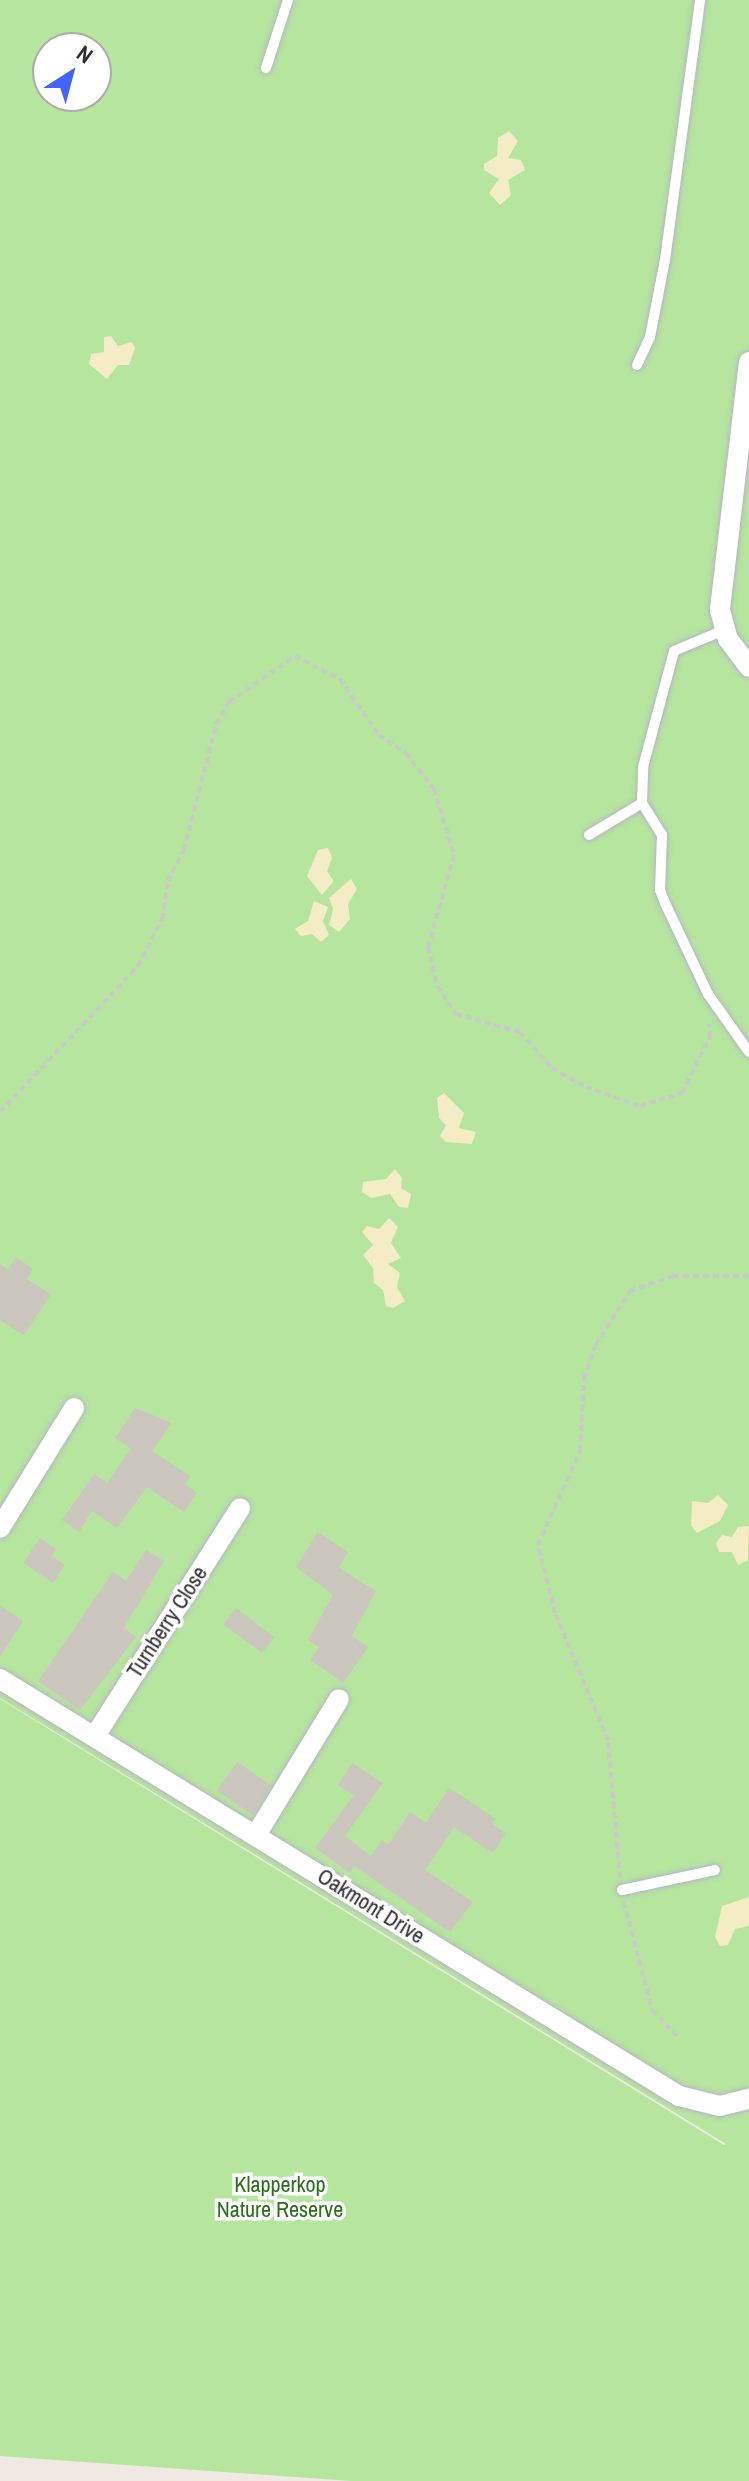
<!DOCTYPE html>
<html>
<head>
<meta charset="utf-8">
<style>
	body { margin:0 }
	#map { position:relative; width:749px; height:2481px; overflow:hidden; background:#efe9e1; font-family:"Archivo Narrow",sans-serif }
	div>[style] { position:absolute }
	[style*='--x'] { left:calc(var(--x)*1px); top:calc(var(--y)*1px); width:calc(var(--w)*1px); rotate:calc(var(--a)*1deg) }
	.green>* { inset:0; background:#b6e59e }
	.sand>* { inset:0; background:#f3ecc5 }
	.building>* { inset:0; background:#cbc7bf }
	.path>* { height:4px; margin-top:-2px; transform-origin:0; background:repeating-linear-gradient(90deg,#c9c9c9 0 6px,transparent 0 10px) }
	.roads { filter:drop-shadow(0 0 2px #b4b7c1) drop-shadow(0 0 2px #b4b7c1) }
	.service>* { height:10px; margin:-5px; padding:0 5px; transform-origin:5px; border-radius:5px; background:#fff }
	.minor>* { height:20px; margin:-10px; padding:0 10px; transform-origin:10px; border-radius:10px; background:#fff }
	span { translate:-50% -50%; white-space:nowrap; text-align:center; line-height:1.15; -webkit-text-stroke:7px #fff; paint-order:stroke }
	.street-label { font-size:22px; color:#2e2e2e }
	.park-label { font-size:22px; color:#2c6e1b }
	.north { position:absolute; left:32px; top:32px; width:80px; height:80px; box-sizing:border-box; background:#fff; border:2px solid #ababab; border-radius:50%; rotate:36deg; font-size:22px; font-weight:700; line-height:32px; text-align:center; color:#2e2e2e }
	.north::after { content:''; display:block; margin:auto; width:28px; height:36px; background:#4264fb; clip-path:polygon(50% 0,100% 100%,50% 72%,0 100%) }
</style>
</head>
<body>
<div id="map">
	<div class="green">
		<i style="clip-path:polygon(evenodd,0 0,749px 0,749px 2481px,351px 2481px,0 2456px,0 1699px,724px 2145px,726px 2144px,0 1698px,0 0,48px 48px,96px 48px,96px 96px,48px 96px,48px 48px)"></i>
	</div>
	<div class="sand">
		<i style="clip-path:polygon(509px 131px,518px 141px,508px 158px,521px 160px,525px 170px,508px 180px,511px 195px,500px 205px,489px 193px,499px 179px,484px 170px,484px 164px,497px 156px,498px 138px)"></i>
		<i style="clip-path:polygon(111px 336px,118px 346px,132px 342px,135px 348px,129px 365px,118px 365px,107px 379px,89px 364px,91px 354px,104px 352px,104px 337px)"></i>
		<i style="clip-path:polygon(328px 848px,332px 858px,327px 871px,334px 881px,322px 895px,307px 876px,318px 850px)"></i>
		<i style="clip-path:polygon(351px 879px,357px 889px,348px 904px,350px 919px,339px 932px,329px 925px,333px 909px,329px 898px)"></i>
		<i style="clip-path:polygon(314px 901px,328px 907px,323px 921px,329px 935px,321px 942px,312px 934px,301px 936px,295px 929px,308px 921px)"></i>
		<i style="clip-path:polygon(444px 1093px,464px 1113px,459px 1128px,476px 1132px,472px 1144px,446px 1142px,440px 1136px,446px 1125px,439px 1118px,437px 1098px)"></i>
		<i style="clip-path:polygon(395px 1169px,402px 1178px,401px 1188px,411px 1194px,408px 1208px,399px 1207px,390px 1194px,371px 1198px,362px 1192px,363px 1182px,386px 1179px)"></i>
		<i style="clip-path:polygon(389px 1218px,398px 1227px,391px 1243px,401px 1258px,388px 1264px,400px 1273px,397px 1287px,405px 1301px,393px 1308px,386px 1306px,383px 1290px,374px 1283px,373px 1268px,363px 1255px,373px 1245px,362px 1232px,367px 1226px,379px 1229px)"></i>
		<i style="clip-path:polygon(718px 1495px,728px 1505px,720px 1521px,697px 1533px,691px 1525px,692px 1501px,708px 1503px)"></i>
		<i style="clip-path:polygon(749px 1526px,748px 1560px,738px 1565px,732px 1552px,719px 1552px,716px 1543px,722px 1535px,732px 1537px,738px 1527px)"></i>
		<i style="clip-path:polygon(749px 1897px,749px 1926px,735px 1929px,728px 1945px,720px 1946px,715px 1937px,722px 1906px)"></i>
	</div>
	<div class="building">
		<i style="clip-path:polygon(16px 1257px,33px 1269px,27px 1279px,51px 1294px,24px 1335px,0 1320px,0 1264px,8px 1270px)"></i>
		<i style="clip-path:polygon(135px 1408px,172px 1423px,152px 1451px,190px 1476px,185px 1484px,197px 1493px,184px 1512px,147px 1487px,117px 1528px,92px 1511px,79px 1532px,62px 1520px,94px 1474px,107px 1483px,131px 1449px,115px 1438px)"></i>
		<i style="clip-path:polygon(318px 1532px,348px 1552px,339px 1568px,376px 1591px,352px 1636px,368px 1647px,343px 1683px,310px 1660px,319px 1647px,308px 1640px,333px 1595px,296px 1567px)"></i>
		<i style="clip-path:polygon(40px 1538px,56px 1549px,52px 1556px,65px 1565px,53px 1583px,23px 1563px)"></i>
		<i style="clip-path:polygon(146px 1550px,164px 1561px,124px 1628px,136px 1637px,80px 1710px,38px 1681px,113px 1572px,126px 1581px)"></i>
		<i style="clip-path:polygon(0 1606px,23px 1621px,0 1657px)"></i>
		<i style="clip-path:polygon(236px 1608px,274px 1637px,262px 1653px,223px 1624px)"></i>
		<i style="clip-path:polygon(237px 1762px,271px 1785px,253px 1815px,217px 1791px)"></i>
		<i style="clip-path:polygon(352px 1763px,383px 1783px,345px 1836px,371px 1856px,382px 1840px,388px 1845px,410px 1812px,426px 1823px,449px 1788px,496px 1819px,492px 1824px,506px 1833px,493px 1853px,454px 1827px,425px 1870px,473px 1902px,450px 1932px,354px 1866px,350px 1873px,315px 1848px,354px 1795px,338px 1785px)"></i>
	</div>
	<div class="path">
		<i style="--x:0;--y:1112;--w:201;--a:-46.6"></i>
		<i style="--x:138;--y:966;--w:53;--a:-62.9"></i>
		<i style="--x:162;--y:919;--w:38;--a:-81"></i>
		<i style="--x:168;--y:881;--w:35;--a:-63"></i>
		<i style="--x:184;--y:850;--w:130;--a:-75.7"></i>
		<i style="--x:216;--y:724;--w:26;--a:-59"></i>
		<i style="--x:229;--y:702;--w:80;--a:-34.9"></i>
		<i style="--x:295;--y:656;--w:51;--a:27.1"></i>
		<i style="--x:340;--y:679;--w:68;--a:55.1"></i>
		<i style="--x:379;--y:735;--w:32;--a:34"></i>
		<i style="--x:406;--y:753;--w:46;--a:52.1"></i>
		<i style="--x:434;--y:789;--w:69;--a:73.1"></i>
		<i style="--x:454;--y:855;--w:96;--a:105.8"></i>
		<i style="--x:428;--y:947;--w:40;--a:77"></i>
		<i style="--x:437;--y:986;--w:34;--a:56"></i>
		<i style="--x:456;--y:1014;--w:66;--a:15.7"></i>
		<i style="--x:520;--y:1032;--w:48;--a:48.4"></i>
		<i style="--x:552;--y:1068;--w:39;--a:29"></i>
		<i style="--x:586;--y:1087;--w:57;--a:19.4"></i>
		<i style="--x:640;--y:1106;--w:44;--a:-17.2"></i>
		<i style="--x:682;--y:1093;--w:63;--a:-63.4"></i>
		<i style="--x:710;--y:1037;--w:13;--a:-94"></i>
		<i style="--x:620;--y:1878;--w:139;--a:-95"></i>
		<i style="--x:608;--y:1740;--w:138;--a:-112.7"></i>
		<i style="--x:555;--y:1613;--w:70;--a:-104"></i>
		<i style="--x:538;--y:1545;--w:103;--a:-65.9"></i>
		<i style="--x:580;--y:1451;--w:72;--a:-86.8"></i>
		<i style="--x:584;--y:1379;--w:36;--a:-71"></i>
		<i style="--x:596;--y:1345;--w:64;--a:-57.8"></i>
		<i style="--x:630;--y:1291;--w:46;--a:-19.2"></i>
		<i style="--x:673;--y:1276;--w:76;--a:0"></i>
		<i style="--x:624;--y:1902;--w:112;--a:75.5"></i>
		<i style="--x:652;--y:2010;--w:37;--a:46"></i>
	</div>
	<div class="roads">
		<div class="service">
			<i style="--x:266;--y:68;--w:71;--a:-72.1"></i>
			<i style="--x:637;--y:365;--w:31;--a:-65"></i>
			<i style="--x:650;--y:337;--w:78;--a:-79"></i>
			<i style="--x:665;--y:260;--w:262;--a:-82.3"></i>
			<i style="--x:642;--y:803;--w:38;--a:58"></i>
			<i style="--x:662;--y:835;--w:55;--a:92.1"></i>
			<i style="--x:660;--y:890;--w:14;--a:69"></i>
			<i style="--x:665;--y:903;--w:101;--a:64.7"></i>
			<i style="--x:708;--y:994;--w:71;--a:54.7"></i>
			<i style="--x:589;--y:835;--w:62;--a:-31.1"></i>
			<i style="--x:642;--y:803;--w:36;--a:-88"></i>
			<i style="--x:643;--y:767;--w:120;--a:-75"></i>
			<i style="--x:674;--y:651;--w:54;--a:-22.8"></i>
			<i style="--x:622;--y:1890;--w:95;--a:-12.1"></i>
		</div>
		<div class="minor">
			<i style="--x:749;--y:362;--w:250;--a:96.7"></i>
			<i style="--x:720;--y:610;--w:30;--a:75"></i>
			<i style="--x:728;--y:639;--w:35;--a:53"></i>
			<i style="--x:0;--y:1528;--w:141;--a:-58.3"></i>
			<i style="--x:0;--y:1679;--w:797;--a:31.56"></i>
			<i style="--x:679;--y:2096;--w:42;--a:13.7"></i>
			<i style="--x:720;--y:2106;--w:30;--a:-14"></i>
			<i style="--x:95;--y:1736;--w:270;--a:-57.5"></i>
			<i style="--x:256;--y:1835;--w:159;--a:-58.6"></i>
		</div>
	</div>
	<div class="street-label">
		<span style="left:167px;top:1622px;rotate:-57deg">Turnberry Close</span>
		<span style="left:371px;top:1906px;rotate:32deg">Oakmont Drive</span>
	</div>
	<div class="park-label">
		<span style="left:280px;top:2197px">Klapperkop<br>Nature Reserve</span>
	</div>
	<div class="north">N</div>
</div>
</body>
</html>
